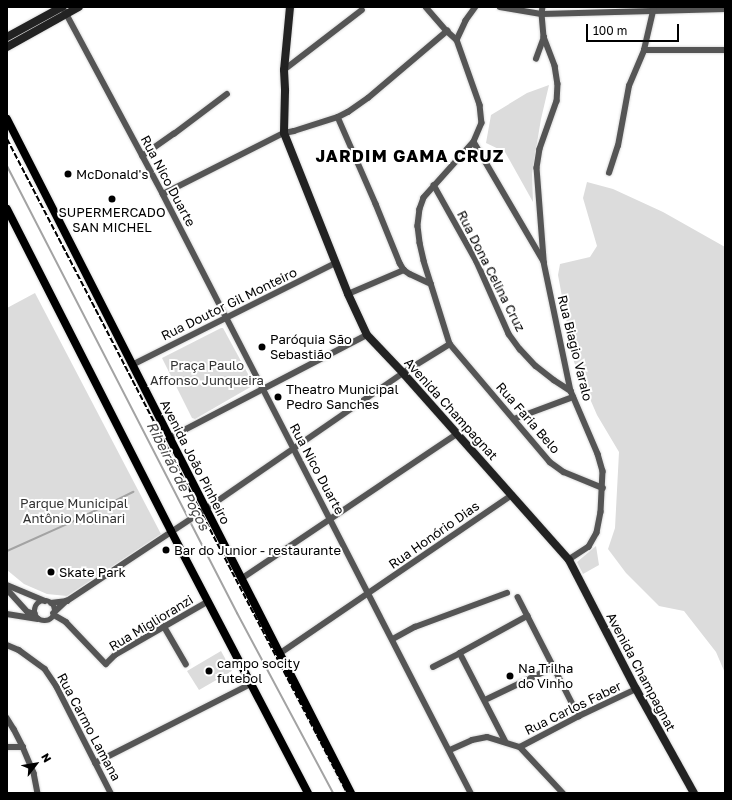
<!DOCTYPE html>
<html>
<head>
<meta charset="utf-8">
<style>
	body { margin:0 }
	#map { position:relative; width:732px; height:800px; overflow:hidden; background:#fff; font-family:"Golos Text",sans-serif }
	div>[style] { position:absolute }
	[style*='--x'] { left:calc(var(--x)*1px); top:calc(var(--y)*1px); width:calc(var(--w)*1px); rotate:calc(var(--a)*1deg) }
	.green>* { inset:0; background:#dcdcdc }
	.stream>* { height:2px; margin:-1px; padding:0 1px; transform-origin:1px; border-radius:1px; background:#a3a3a3 }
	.roads { filter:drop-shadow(0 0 1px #dbdbdb) drop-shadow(0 0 1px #dbdbdb) }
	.street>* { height:5.5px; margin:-2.75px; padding:0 2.75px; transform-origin:2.75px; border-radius:2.75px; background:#555 }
	.street>.ring { margin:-2.75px; padding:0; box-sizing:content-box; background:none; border:5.5px solid #555; border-radius:50% }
	.secondary>* { height:8px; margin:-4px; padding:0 4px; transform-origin:4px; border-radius:4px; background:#222 }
	.primary>* { height:8px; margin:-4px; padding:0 4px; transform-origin:4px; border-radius:4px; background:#000 }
	.rail>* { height:2px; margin-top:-1px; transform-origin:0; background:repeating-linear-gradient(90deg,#000 0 6px,transparent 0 8px) }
	.dots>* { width:11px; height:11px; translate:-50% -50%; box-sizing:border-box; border:2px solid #fff; border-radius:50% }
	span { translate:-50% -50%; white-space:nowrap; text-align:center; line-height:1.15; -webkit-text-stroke:4px #fff; paint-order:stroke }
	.poi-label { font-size:13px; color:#000 }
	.left { translate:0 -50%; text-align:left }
	.street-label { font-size:13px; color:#000 }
	.park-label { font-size:13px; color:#333 }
	.water-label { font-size:14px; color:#444; font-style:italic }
	.district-label { font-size:17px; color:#000; font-weight:700; letter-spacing:1px }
	.frame { position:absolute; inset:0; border:8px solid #000; pointer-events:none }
	.north { position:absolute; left:16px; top:744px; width:40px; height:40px; -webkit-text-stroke:3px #fff; paint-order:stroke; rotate:59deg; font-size:11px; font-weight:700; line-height:16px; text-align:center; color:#000 }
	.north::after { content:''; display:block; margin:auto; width:14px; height:18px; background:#000; clip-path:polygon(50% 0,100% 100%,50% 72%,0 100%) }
	.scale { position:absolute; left:586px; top:24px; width:93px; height:18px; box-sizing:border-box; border:2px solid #000; border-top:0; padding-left:5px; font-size:12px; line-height:14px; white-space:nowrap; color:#000; -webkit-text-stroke:3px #fff; paint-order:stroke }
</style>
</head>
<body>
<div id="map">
	<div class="green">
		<i style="clip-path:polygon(549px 85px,541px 119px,532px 173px,533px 202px,505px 152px,486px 143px,491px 115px,527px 93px)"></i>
		<i style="clip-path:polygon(587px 182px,613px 189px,663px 212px,725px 247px,725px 673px,716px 652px,684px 611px,659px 606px,626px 573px,608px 549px,615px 528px,619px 452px,597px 415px,574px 362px,558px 275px,560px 264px,590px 257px,597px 246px,583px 198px)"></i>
		<i style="clip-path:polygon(35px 293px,161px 534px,67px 596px,47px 594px,24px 584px,7px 570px,7px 308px)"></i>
		<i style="clip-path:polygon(221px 328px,223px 328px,254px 385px,195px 419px,192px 418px,162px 358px)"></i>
		<i style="clip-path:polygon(596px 546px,599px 565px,583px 574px,577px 562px)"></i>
		<i style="clip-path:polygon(221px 651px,232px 671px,199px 690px,187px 671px)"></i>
	</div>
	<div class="stream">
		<i style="--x:7;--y:166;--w:503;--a:62.77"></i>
		<i style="--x:237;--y:613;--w:204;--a:61.9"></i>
		<i style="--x:7;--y:551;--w:76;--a:-24.2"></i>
		<i style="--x:76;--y:520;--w:64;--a:-26.2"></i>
	</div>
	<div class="roads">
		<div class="street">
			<i style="--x:426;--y:7;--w:32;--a:49"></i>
			<i style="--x:447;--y:31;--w:13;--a:42"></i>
			<i style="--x:476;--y:7;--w:17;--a:126"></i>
			<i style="--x:466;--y:21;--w:21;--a:115"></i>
			<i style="--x:457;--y:40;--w:69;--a:70.5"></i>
			<i style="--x:480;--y:105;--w:18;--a:84"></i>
			<i style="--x:482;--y:123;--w:21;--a:113"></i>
			<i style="--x:474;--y:142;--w:75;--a:131.8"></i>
			<i style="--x:424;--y:198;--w:12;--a:110"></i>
			<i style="--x:420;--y:209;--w:17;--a:97"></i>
			<i style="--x:418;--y:226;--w:17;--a:83"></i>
			<i style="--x:420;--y:243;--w:18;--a:77"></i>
			<i style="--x:424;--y:261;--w:87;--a:72.6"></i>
			<i style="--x:450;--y:344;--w:155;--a:49.7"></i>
			<i style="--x:550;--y:462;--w:17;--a:36"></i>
			<i style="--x:564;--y:472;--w:42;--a:22.3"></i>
			<i style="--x:500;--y:7;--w:43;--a:9.5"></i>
			<i style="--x:542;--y:14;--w:183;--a:-1.6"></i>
			<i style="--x:543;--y:7;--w:7;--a:98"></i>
			<i style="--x:542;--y:14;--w:23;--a:85"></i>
			<i style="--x:544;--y:37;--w:31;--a:69"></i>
			<i style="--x:555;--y:66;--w:18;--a:81"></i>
			<i style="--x:558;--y:84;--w:17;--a:93"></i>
			<i style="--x:557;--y:101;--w:51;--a:109.5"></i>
			<i style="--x:540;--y:149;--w:19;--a:99"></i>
			<i style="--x:537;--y:168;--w:92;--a:85.6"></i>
			<i style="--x:65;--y:11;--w:208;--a:61.8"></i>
			<i style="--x:163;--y:194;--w:674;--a:62.79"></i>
			<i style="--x:644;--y:50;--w:81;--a:0"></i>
			<i style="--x:536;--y:59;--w:23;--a:-70"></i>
			<i style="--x:284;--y:70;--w:98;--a:-37.6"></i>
			<i style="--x:338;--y:117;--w:95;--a:66.4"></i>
			<i style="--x:376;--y:204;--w:64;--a:67.9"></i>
			<i style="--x:400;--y:263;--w:8;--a:60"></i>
			<i style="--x:404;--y:270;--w:7;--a:34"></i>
			<i style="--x:410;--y:274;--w:23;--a:25"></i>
			<i style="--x:474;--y:142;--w:139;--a:59.7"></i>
			<i style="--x:544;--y:262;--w:132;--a:78.2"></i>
			<i style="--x:571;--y:391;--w:69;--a:66.8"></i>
			<i style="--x:598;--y:454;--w:18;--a:74"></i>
			<i style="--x:603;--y:471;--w:41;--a:92.8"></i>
			<i style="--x:601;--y:512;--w:21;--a:101"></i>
			<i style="--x:597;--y:533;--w:16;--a:120"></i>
			<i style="--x:589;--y:547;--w:24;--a:147"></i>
			<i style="--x:142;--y:156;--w:39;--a:-35"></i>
			<i style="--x:174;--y:134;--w:66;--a:-37"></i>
			<i style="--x:609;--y:173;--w:28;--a:-72"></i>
			<i style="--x:618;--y:146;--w:61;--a:-79.6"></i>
			<i style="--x:629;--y:86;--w:39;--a:-67"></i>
			<i style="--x:644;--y:50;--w:44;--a:-76.9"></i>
			<i style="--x:434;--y:185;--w:88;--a:60.8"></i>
			<i style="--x:477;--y:262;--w:79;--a:66"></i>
			<i style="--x:509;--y:334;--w:19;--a:54"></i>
			<i style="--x:520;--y:349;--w:23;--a:47"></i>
			<i style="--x:536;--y:366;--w:23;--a:38"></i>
			<i style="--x:554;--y:380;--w:20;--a:33"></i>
			<i style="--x:163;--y:194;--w:136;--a:-26.8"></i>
			<i style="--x:284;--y:133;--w:10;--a:-11"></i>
			<i style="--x:294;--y:131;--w:46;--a:-17.7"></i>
			<i style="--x:338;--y:117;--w:11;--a:-27"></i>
			<i style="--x:348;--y:112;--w:24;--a:-35"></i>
			<i style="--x:368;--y:98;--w:104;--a:-40.3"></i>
			<i style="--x:348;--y:294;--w:61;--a:-23.2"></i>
			<i style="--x:132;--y:365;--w:228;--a:-26.6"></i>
			<i style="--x:514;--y:419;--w:63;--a:-20.4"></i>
			<i style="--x:169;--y:438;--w:223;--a:-27.5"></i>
			<i style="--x:241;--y:579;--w:260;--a:-33.9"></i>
			<i style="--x:7;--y:585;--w:41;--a:22.8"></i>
			<i style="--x:7;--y:589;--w:31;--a:48"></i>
			<i style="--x:28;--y:612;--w:7;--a:16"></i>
			<i style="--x:518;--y:597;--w:134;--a:62.9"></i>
			<i class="ring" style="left:35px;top:601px;width:14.5px;height:14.5px"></i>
			<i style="--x:67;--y:601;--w:167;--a:-33.5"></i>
			<i style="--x:206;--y:509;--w:239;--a:-34.6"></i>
			<i style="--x:403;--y:373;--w:55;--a:-31.7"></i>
			<i style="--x:51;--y:603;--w:16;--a:-7"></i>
			<i style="--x:67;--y:601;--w:18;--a:137"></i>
			<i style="--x:7;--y:614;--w:31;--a:9"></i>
			<i style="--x:54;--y:615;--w:14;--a:30"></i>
			<i style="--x:66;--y:622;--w:58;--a:46.4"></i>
			<i style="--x:106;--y:664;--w:13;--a:-45"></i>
			<i style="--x:115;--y:655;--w:106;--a:-29.9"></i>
			<i style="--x:164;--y:626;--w:44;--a:59.9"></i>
			<i style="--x:393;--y:639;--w:25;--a:-29"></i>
			<i style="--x:415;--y:627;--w:98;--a:-20.3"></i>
			<i style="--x:7;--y:645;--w:13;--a:23"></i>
			<i style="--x:19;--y:650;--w:32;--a:36"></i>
			<i style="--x:45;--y:669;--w:22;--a:56"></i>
			<i style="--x:57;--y:687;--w:119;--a:63"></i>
			<i style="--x:460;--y:653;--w:77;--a:-28.9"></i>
			<i style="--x:279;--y:654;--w:282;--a:-34.3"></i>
			<i style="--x:433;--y:667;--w:30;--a:-27"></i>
			<i style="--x:460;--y:653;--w:100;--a:62.7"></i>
			<i style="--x:485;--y:700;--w:76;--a:-25.6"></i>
			<i style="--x:7;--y:718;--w:13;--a:58"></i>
			<i style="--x:14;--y:729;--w:20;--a:63"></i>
			<i style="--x:23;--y:747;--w:28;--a:67"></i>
			<i style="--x:34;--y:773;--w:20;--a:79"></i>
			<i style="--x:7;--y:747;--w:16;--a:0"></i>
			<i style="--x:520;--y:747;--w:67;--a:-27.7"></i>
			<i style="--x:579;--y:716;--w:63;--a:-25.3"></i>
			<i style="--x:450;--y:750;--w:24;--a:-24"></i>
			<i style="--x:472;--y:740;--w:15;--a:-11"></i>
			<i style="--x:487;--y:737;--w:34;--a:17"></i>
			<i style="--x:520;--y:747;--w:63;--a:46.9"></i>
			<i style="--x:95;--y:763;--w:175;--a:-26.9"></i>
		</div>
		<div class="secondary">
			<i style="--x:290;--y:7;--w:63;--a:95.4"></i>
			<i style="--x:284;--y:70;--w:21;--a:87"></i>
			<i style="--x:285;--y:91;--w:42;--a:91.4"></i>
			<i style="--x:284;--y:133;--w:173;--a:68.3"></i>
			<i style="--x:348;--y:294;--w:45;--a:65.1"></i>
			<i style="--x:367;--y:335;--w:52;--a:46.5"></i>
			<i style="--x:403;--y:373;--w:250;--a:48.4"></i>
			<i style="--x:569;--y:560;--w:145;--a:62.6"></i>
			<i style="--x:636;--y:689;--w:119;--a:60.9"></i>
			<i style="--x:7;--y:37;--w:63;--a:-28.6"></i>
			<i style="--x:7;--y:47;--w:82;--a:-29.1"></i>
		</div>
		<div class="primary">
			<i style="--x:7;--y:119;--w:757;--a:62.96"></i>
			<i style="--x:7;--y:209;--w:361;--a:63"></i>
			<i style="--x:171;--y:531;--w:296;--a:62.4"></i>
		</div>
	</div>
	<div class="rail">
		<i style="--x:7;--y:139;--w:737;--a:62.53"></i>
	</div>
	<div class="dots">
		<i style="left:68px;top:174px;background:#000"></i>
		<i style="left:112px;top:199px;background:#000"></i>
		<i style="left:262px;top:347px;background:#000"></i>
		<i style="left:278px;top:397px;background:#000"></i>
		<i style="left:166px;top:550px;background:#000"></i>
		<i style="left:51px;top:572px;background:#000"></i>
		<i style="left:209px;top:671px;background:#000"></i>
		<i style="left:510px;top:676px;background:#000"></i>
	</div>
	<div class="poi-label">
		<span class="left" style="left:76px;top:174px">McDonald's</span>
		<span style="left:112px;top:220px">SUPERMERCADO<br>SAN MICHEL</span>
		<span class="left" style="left:270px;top:347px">Paróquia São<br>Sebastião</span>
		<span class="left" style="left:286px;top:397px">Theatro Municipal<br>Pedro Sanches</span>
		<span class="left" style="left:174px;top:550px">Bar do Junior - restaurante</span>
		<span class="left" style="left:59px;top:572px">Skate Park</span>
		<span class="left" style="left:217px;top:671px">campo socity<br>futebol</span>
		<span class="left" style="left:518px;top:676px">Na Trilha<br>do Vinho</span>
	</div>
	<div class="street-label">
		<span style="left:168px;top:181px;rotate:62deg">Rua Nico Duarte</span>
		<span style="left:491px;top:271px;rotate:63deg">Rua Dona Celina Cruz</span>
		<span style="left:229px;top:304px;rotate:-26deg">Rua Doutor Gil Monteiro</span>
		<span style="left:575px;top:348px;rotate:76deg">Rua Biagio Varalo</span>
		<span style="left:451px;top:409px;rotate:48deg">Avenida Champagnat</span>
		<span style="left:528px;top:418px;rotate:49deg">Rua Faria Belo</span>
		<span style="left:195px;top:462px;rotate:63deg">Avenida João Pinheiro</span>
		<span style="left:317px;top:469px;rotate:62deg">Rua Nico Duarte</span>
		<span style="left:434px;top:535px;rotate:-35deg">Rua Honório Dias</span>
		<span style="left:151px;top:623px;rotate:-31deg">Rua Miglioranzi</span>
		<span style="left:641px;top:672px;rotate:62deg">Avenida Champagnat</span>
		<span style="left:573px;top:708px;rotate:-26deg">Rua Carlos Faber</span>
		<span style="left:89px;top:727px;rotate:62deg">Rua Carmo Lamana</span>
	</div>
	<div class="park-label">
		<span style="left:207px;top:373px">Praça Paulo<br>Affonso Junqueira</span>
		<span style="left:74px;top:511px">Parque Municipal<br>Antônio Molinari</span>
	</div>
	<div class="water-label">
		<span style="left:178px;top:476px;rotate:63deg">Ribeirão de Poços</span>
	</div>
	<div class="district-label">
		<span style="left:410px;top:156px">JARDIM GAMA CRUZ</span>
	</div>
	<div class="frame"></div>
	<div class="north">N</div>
	<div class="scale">100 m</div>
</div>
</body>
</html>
